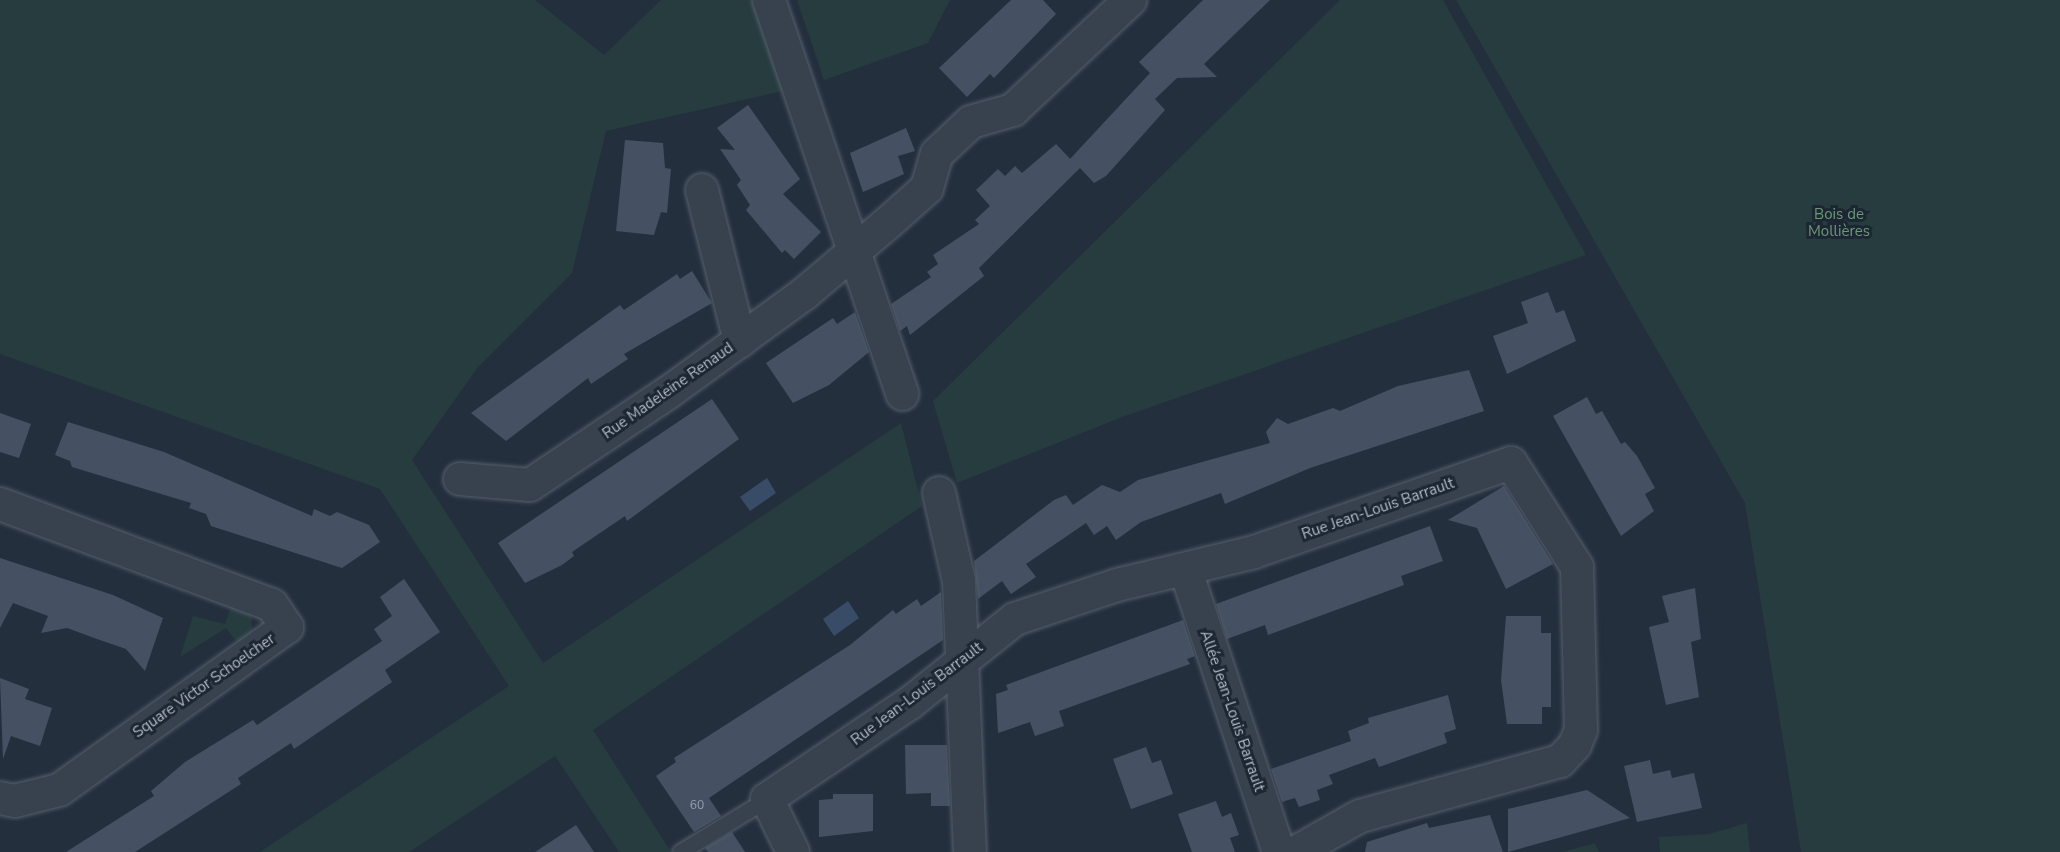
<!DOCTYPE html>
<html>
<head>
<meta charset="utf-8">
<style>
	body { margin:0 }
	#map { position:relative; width:2060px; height:852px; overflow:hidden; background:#242f3e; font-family:"Nunito Sans",sans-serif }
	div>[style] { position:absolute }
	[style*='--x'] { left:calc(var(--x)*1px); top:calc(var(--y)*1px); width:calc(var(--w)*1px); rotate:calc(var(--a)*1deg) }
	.green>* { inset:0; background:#263c3f }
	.water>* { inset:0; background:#394c67 }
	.building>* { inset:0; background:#455162 }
	.roads { filter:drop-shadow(0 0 2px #565f6c) drop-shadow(0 0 2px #565f6c) }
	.service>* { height:15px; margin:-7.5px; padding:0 7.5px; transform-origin:7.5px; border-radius:7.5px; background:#38414e }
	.minor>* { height:32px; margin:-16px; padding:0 16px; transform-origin:16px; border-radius:16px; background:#38414e }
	span { translate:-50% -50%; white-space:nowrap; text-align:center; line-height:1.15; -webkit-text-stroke:6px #1d2633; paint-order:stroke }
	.number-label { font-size:12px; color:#98a1af }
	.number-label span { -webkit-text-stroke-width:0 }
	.park-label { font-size:15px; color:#6b9a76 }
	.street-label { font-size:15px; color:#b4bcc9 }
</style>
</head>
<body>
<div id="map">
	<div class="green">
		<i style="clip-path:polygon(0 0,535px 0,604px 55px,661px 0,753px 0,787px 90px,606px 131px,572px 273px,478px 367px,412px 460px,543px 663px,901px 423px,922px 506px,593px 730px,671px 852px,619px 852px,555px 756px,409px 852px,260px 852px,509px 686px,380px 489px,0 354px)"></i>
		<i style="clip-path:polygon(797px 0,950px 0,928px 43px,824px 80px)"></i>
		<i style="clip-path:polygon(1340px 0,1443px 0,1586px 255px,1122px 417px,957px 483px,933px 401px)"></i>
		<i style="clip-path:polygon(1456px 0,2060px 0,2060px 852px,1801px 852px,1745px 503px)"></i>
		<i style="clip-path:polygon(234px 598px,251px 607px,252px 634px,239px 645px,226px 628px,180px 657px,193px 616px,225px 624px)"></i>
		<i style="clip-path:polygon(1747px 823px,1750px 852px,1660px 852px,1659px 837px,1709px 834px)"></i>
		<i style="clip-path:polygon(1595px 843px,1599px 852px,1563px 852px)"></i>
	</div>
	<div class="water">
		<i style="clip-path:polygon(767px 478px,776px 493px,750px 511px,740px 497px)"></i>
		<i style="clip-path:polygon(848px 601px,859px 618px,834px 636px,823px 619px)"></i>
	</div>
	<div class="building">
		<i style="clip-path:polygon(1011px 0,1043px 0,1056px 14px,994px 78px,990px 74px,967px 97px,939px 68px)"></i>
		<i style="clip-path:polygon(1203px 0,1270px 0,1204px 64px,1217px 77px,1177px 78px,1155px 99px,1165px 110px,1106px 176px,1094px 183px,1080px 168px,979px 268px,984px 276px,910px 335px,907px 326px,900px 331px,891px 304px,931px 277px,927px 272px,938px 264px,933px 255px,979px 224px,975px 220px,990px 206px,976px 190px,998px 169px,1005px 176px,1015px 166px,1022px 173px,1056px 144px,1077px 166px,1070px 159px,1150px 73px,1139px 62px)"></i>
		<i style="clip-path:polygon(748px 105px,800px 179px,783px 194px,821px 232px,794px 259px,785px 250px,782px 253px,746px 210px,750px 205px,737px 185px,741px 180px,720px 149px,735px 150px,717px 128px)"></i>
		<i style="clip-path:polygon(906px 128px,915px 151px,898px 156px,904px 174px,863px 192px,850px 153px)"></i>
		<i style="clip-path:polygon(625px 140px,663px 143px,665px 168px,671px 169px,667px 213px,661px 212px,654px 235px,616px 231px)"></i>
		<i style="clip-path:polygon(692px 271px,712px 303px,624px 354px,628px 359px,591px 384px,588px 378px,506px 441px,471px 413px,620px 305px,624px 310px,677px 274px,680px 279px)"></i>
		<i style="clip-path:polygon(1548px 292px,1556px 313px,1564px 310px,1576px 341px,1507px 374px,1493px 336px,1528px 323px,1521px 302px)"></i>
		<i style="clip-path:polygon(855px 312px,869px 352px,829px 385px,793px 403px,766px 363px,833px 318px,837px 324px)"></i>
		<i style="clip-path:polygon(1469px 370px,1484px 411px,1310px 468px,1225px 504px,1221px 493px,1141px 522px,1116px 540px,1107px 526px,1094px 535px,1086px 523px,1026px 564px,1036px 577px,1011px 594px,1002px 581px,978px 599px,974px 561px,1054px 500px,1066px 495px,1073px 505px,1102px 485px,1120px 492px,1138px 480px,1270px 443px,1266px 432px,1277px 418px,1288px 424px,1333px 408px,1340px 411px,1398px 386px)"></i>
		<i style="clip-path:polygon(1587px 397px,1596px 414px,1602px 411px,1621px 444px,1625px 442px,1637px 456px,1655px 488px,1645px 494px,1654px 511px,1621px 536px,1553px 416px)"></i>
		<i style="clip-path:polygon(712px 399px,739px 439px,627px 521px,625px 516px,572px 552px,574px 556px,562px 565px,525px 583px,498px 543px)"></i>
		<i style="clip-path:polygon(0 413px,31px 424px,19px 458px,0 452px)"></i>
		<i style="clip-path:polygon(68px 422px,164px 452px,312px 516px,314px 509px,330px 516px,337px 512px,369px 525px,380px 542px,342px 568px,211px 526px,206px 514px,189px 508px,191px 503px,72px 467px,70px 461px,55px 455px)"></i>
		<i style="clip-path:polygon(1504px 486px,1553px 564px,1506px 589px,1477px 528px,1448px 520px)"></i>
		<i style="clip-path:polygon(1430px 526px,1443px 561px,1401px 576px,1404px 585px,1268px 635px,1265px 625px,1227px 639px,1216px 604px)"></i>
		<i style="clip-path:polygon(0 558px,113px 595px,163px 618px,145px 671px,126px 649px,97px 639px,67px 628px,41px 633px,48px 616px,13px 603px,0 628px)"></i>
		<i style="clip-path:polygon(404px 579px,440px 632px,385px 670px,392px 682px,294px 749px,291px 743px,238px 778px,241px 784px,135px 852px,66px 852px,154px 796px,151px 791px,185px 762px,253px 720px,257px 725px,382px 641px,374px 629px,392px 616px,380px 597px)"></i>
		<i style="clip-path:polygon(1695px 588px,1701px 639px,1691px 642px,1699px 697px,1666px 705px,1649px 627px,1669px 622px,1662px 596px)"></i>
		<i style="clip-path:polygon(941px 592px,943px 640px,709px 798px,721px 816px,694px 832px,656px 776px,676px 762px,674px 758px,850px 645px,893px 610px,896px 614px,917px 599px,921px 606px)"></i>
		<i style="clip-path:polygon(1506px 616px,1541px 616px,1541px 633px,1551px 633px,1551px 707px,1542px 707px,1542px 724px,1507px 724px,1501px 680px)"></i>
		<i style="clip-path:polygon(1183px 620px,1195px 656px,1187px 659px,1190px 664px,1059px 711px,1064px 726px,1035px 736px,1030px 722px,998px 733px,996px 694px,1008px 690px,1006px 685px)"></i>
		<i style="clip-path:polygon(0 678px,29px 689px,25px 699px,52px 708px,40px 746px,11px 736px,3px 759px)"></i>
		<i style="clip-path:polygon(1448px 695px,1456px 729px,1444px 733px,1447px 743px,1379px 767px,1375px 758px,1329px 775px,1333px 784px,1317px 790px,1320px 800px,1299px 807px,1295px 798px,1282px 802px,1271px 769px,1351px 741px,1348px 731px,1369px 723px,1368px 718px)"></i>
		<i style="clip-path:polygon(905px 745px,947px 745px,950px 806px,931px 806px,931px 793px,906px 794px)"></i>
		<i style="clip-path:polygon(1146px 747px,1152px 763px,1161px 760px,1173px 794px,1131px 809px,1113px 759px)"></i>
		<i style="clip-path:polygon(1650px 760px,1653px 774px,1670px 770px,1672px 778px,1694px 773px,1702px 808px,1637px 822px,1624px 766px)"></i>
		<i style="clip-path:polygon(1587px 790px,1630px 818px,1508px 852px,1508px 809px)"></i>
		<i style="clip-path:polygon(833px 794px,873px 794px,873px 831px,819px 837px,819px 800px,833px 799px)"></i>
		<i style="clip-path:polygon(1216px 801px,1222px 817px,1231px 813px,1239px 835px,1230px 838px,1235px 852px,1192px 852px,1178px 814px)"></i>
		<i style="clip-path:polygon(1490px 815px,1503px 852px,1365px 852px,1367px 842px,1427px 823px,1429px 828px)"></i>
		<i style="clip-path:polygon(576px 825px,594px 852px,535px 852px)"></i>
		<i style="clip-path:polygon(732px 832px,745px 852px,708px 852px,705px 848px)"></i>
	</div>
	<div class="roads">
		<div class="service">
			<i style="--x:680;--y:852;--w:102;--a:-31.3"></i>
		</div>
		<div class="minor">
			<i style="--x:769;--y:0;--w:416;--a:71.3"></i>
			<i style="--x:702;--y:190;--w:156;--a:75.9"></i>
			<i style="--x:460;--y:479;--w:70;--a:4.9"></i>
			<i style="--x:530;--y:485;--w:167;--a:-33.8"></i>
			<i style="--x:669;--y:392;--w:167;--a:-36"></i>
			<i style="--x:804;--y:294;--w:111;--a:-40.3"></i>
			<i style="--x:889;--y:222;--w:51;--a:-41.8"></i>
			<i style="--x:927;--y:188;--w:35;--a:-74"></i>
			<i style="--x:937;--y:154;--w:47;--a:-43.3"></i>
			<i style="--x:971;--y:122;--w:44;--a:-15.9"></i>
			<i style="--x:1013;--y:110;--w:161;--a:-43.2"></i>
			<i style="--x:939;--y:493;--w:90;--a:77.2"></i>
			<i style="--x:959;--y:581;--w:271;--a:87.7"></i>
			<i style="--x:0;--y:504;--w:290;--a:20.4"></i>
			<i style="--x:272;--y:605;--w:27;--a:56"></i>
			<i style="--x:287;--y:627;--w:280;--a:144.4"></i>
			<i style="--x:59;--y:790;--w:45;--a:166"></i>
			<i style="--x:15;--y:801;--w:15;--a:-169"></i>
			<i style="--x:1186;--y:571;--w:296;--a:71.7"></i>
			<i style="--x:793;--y:852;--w:59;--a:-116.1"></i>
			<i style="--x:767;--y:799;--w:172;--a:-33.9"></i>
			<i style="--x:910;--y:703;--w:134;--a:-38.7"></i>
			<i style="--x:1015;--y:619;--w:108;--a:-18.4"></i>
			<i style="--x:1117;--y:585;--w:141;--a:-13.5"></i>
			<i style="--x:1254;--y:552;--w:272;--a:-19.1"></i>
			<i style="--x:1511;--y:463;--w:123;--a:57.6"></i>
			<i style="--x:1577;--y:567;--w:163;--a:88.6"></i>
			<i style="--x:1581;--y:730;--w:16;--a:112"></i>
			<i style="--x:1575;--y:745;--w:22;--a:133"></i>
			<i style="--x:1560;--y:761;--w:207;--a:164.6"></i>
			<i style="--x:1360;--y:816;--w:73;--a:150.6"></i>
		</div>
	</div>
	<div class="number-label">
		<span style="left:697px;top:806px">60</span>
	</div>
	<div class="park-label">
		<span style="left:1839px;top:223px">Bois de<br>Mollières</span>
	</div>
	<div class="street-label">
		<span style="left:668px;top:391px;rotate:-35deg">Rue Madeleine Renaud</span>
		<span style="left:1378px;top:509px;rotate:-19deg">Rue Jean-Louis Barrault</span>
		<span style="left:204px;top:686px;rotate:-35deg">Square Victor Schoelcher</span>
		<span style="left:917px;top:694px;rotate:-37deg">Rue Jean-Louis Barrault</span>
		<span style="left:1232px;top:711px;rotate:71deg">Allée Jean-Louis Barrault</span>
	</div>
</div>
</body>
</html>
